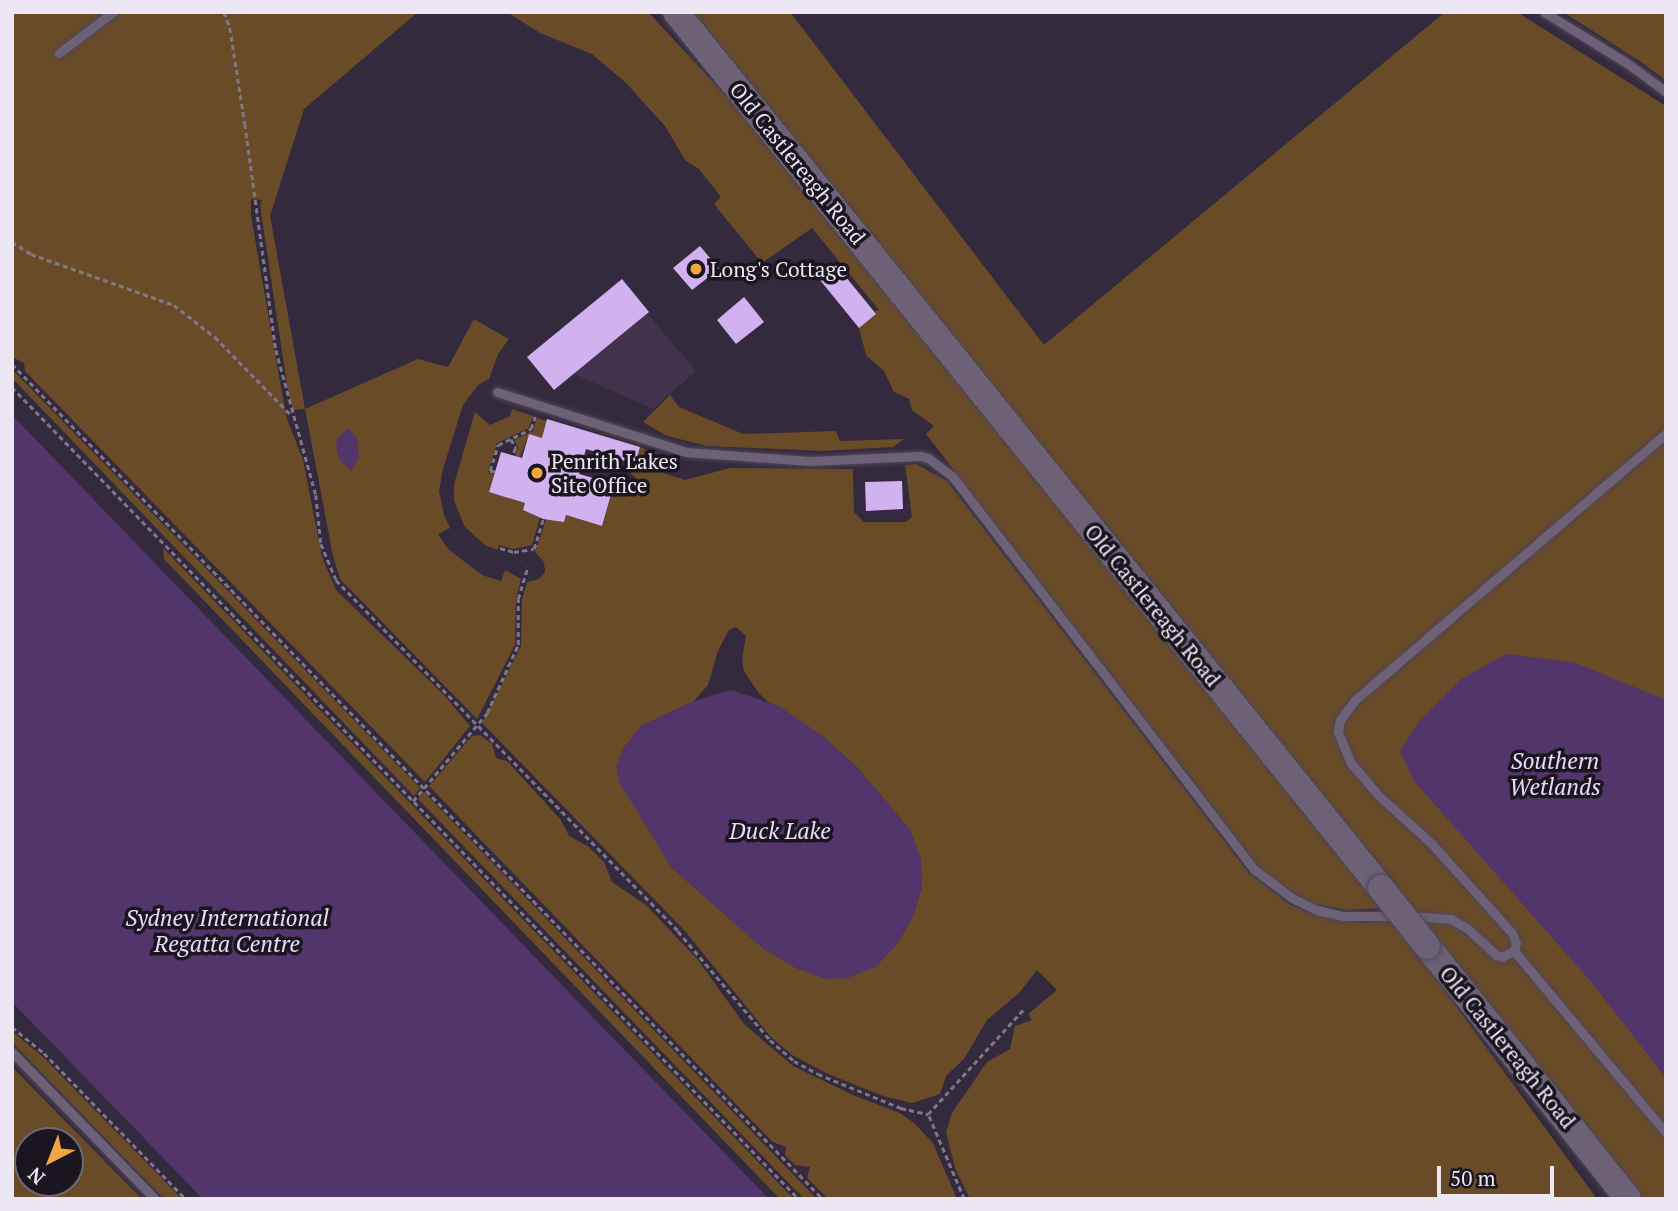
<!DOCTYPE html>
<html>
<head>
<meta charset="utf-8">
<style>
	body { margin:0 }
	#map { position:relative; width:1678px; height:1211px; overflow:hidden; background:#342a3e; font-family:"PT Serif",serif }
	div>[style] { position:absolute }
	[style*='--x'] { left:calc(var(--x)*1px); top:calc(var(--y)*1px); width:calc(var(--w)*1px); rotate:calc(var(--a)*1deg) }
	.built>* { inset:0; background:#40334b }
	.green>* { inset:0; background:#694b28 }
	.water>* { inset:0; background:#52366b }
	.building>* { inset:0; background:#d1b1f0 }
	.path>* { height:2.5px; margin-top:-1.25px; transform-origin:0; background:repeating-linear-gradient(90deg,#7f7687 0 5px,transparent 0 8.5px) }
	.roads { filter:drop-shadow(0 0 2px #4e4656) drop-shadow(0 0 2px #4e4656) }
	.lane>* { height:9px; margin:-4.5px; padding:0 4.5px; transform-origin:4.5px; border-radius:4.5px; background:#6c6177 }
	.secondary>* { height:26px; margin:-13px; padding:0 13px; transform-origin:13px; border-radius:13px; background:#6c6177 }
	.bridges { filter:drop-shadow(0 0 2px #4e4656) drop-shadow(0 0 2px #4e4656) }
	.secondary-bridge>* { height:26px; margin:-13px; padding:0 13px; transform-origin:13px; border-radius:13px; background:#6c6177 }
	.dots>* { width:19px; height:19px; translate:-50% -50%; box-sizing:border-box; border:4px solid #1a151e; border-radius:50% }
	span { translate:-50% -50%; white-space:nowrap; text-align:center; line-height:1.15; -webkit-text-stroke:7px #1a151e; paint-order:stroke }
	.street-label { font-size:21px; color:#ede7f3 }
	.poi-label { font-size:21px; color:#ede7f3 }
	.left { translate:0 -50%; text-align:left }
	.water-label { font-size:23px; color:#ead9fb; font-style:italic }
	.frame { position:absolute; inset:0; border:14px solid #ede7f3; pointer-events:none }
	.north { position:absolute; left:14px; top:1127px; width:70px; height:70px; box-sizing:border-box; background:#1a151e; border:2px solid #6e6973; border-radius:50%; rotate:222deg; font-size:19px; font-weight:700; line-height:28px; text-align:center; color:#ede7f3 }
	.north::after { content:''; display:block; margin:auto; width:24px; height:32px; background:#f2a541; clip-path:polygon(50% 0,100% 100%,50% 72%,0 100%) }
	.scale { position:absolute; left:1437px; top:1166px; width:117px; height:32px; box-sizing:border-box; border:4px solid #ede7f3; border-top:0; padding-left:9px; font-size:21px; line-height:24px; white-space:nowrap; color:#ede7f3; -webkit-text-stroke:5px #1a151e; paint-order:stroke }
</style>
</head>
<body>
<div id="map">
	<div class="built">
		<i style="clip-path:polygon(647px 313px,696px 371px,653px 409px,574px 374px)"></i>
	</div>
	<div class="green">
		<i style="clip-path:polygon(12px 12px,106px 12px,61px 56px,120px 12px,418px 12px,304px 109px,270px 216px,305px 409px,418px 359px,448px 367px,474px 319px,509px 339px,498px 354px,489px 379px,478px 385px,463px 405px,443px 469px,439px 491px,444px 515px,450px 528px,438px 534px,448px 549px,482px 575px,501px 581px,505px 570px,521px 579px,516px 599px,515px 645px,477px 719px,340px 579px,333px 556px,305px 409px,293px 410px,287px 385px,260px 205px,262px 200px,251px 199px,251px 216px,282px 393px,287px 419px,303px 460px,322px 557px,336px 590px,444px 695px,470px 726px,425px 782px,25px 371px,24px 363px,12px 357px)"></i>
		<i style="clip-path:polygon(507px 12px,648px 12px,743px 114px,1383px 908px,1347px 910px,1314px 904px,1285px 888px,1260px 868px,926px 434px,934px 426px,912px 410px,909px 399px,894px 392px,884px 371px,866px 355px,859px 328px,870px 313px,879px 310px,812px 228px,762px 263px,714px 204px,721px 197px,699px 169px,685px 160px,665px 126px,626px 83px,592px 54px,540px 33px)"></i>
		<i style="clip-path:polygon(693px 12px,790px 12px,1044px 345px,1445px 12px,1517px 12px,1666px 106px,1666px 788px,1593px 984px,1619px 1017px,1666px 1047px,1666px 1199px,1644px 1199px)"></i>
		<i style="clip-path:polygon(1563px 12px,1666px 12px,1666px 81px,1641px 62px)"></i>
		<i style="clip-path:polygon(12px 369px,420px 788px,414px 796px,12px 378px)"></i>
		<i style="clip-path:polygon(670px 395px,679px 407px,743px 434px,836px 431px,840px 441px,904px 439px,893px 447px,823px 451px,707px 446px,667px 436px,643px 422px)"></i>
		<i style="clip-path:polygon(512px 409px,533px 416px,529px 428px,497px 443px,488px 472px,494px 474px,489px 492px,525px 503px,523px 510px,540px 518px,532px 545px,514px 549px,499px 545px,498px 550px,485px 545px,465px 527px,454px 501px,454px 484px,475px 412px,490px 425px,510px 416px)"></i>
		<i style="clip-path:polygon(537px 418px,547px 421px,543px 435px,545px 439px,529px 434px,520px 457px,515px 456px,518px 448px,514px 440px,533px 431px)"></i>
		<i style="clip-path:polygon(evenodd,640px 447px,659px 455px,654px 470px,685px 480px,730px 468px,853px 469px,854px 512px,864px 522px,906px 522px,912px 517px,905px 465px,916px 464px,947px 481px,1249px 873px,1289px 904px,1312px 914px,1361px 923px,1393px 920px,1597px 1199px,970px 1199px,955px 1168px,946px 1132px,952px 1113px,987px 1062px,1010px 1049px,1015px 1026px,1032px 1020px,1028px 1014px,1057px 990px,1037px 970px,1020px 992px,987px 1020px,964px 1059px,946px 1076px,940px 1094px,912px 1103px,883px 1096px,828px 1074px,792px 1055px,770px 1036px,685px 931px,482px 723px,521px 646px,522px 600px,527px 582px,539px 579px,545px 572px,544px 562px,535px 552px,546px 520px,566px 515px,602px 526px,613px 489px,631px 487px,637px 479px,631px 474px,640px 447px,736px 627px,746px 636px,742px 659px,744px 671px,758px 692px,767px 701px,821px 735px,857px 767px,910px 830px,921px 860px,922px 887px,913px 916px,897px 944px,798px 969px,764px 949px,671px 867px,641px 726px,694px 701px,708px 685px,718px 651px,729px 630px,736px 627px)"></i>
		<i style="clip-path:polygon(163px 548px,794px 1199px,780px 1199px,164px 559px)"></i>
		<i style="clip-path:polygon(480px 735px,492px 744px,496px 758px,507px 761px,561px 820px,569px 836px,589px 847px,604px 862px,612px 882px,646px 905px,698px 960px,744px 1024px,793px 1066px,853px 1095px,900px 1113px,914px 1123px,933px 1143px,957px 1199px,828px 1199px,807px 1178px,810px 1167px,795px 1165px,785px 1155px,786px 1147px,773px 1142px,760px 1129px,429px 786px,472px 736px)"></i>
		<i style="clip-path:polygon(424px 792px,817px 1199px,804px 1199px,418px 799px)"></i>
		<i style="clip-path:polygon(12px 1031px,43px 1057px,182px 1199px,164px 1199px,12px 1042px)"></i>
		<i style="clip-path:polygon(evenodd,12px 1067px,89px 1145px,142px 1199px,12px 1199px,12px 1067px,28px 1141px,70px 1141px,70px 1183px,28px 1183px,28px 1141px)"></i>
	</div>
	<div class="water">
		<i style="clip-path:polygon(12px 415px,582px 1006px,769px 1199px,203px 1199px,143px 1137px,12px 1002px)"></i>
		<i style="clip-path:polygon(349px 428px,357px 438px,359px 457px,351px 471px,339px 459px,336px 446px,338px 437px)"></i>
		<i style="clip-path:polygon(1506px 654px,1573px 662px,1666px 700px,1666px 1078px,1593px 984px,1414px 781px,1400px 751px,1418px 723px,1461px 679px)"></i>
		<i style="clip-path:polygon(731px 690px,779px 706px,821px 735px,857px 767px,910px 830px,921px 860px,922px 887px,913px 916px,897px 944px,876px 967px,847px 978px,826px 979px,798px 969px,764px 949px,671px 867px,619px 782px,616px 766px,624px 747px,641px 726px,694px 701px)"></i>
	</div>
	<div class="building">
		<i style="clip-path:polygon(700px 246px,719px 269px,692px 290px,673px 268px)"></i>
		<i style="clip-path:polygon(837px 266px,876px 314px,859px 328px,820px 280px)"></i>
		<i style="clip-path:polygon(622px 279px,649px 312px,554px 390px,527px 357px)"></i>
		<i style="clip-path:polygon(744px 297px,764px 322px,736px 344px,717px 320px)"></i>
		<i style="clip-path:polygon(547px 419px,640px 447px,635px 464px,586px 449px,579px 474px,614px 484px,602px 526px,566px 515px,564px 522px,543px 519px,523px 510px,525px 503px,489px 492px,501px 452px,522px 458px,529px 434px,542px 438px)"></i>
		<i style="clip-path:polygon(902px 481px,903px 509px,866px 511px,865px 482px)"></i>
	</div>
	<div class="path">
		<i style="--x:224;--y:12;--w:17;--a:69"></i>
		<i style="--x:230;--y:28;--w:97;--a:81.1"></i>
		<i style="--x:245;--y:124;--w:228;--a:82.2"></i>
		<i style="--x:276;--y:350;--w:150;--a:74.6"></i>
		<i style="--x:316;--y:495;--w:49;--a:84.2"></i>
		<i style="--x:321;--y:544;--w:39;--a:67"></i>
		<i style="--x:336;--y:580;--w:490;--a:45.7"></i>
		<i style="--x:678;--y:931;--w:143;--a:49.8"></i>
		<i style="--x:770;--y:1040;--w:32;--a:41"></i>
		<i style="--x:794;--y:1061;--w:27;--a:28"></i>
		<i style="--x:818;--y:1074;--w:90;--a:22.3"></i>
		<i style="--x:901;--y:1108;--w:28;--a:13"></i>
		<i style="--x:12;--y:242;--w:22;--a:32"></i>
		<i style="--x:31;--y:254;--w:152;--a:19.6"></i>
		<i style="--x:174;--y:305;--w:52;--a:38"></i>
		<i style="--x:215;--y:337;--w:110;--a:45.7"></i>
		<i style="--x:12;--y:364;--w:1164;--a:45.84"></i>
		<i style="--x:12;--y:387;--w:1131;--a:45.9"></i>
		<i style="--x:511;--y:439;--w:10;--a:61"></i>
		<i style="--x:516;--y:448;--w:8;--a:113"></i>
		<i style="--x:495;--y:472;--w:5;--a:-169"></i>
		<i style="--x:490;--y:471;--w:27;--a:-73"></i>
		<i style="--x:498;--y:445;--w:37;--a:-26"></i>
		<i style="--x:531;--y:429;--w:13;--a:-72"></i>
		<i style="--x:500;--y:548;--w:15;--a:16"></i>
		<i style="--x:514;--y:552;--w:20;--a:-9"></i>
		<i style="--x:534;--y:549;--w:31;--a:-73"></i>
		<i style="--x:413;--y:801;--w:115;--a:-49.9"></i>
		<i style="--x:487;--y:713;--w:75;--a:-65.5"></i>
		<i style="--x:518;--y:645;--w:46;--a:-90"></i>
		<i style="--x:518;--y:599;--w:34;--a:-73"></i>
		<i style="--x:12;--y:1027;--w:41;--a:39.1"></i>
		<i style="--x:44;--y:1053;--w:204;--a:45.8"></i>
		<i style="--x:964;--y:1199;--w:92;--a:-113"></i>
		<i style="--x:928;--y:1114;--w:141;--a:-47.6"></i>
	</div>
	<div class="roads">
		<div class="lane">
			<i style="--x:1544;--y:12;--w:97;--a:31.6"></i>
			<i style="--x:1627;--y:63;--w:49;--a:36.6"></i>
			<i style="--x:59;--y:53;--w:68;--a:-37.2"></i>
			<i style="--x:497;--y:392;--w:198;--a:17.6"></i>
			<i style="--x:686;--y:452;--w:124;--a:4.2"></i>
			<i style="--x:810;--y:461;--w:111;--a:-2.6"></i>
			<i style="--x:921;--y:456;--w:7;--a:16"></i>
			<i style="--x:928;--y:458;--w:31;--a:37"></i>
			<i style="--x:953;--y:477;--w:496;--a:52.5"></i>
			<i style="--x:1255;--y:870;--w:46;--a:37.1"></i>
			<i style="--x:1292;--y:898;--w:28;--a:26"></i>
			<i style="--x:1317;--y:910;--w:28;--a:13"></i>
			<i style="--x:1344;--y:916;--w:52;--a:0"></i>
			<i style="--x:1410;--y:916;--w:41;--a:4.2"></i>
			<i style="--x:1451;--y:919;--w:20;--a:30"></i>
			<i style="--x:1468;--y:929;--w:38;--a:43"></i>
			<i style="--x:1496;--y:955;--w:6;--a:18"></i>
			<i style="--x:1502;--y:957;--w:13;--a:-27"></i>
			<i style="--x:1514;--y:951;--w:8;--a:-76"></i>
			<i style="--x:1516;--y:943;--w:11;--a:-112"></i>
			<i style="--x:1512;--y:933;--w:120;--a:-132"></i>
			<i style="--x:1432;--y:844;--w:73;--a:-137.8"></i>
			<i style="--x:1378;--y:795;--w:42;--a:-130.2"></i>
			<i style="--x:1351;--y:763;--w:34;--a:-113"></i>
			<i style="--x:1338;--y:732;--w:12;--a:-81"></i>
			<i style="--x:1340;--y:720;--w:25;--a:-53"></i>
			<i style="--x:1355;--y:700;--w:410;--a:-40.6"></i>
			<i style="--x:1514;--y:951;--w:237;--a:50.1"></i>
			<i style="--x:12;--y:1052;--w:205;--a:45.8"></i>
		</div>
		<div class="secondary">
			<i style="--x:676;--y:12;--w:1124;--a:51.17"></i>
			<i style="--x:1427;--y:946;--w:323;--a:51.5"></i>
		</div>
	</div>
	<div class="bridges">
		<div class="secondary-bridge">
			<i style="--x:1381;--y:888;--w:74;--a:51.6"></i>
		</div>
	</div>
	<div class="dots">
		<i style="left:696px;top:269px;background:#f2a541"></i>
		<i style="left:537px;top:473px;background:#f2a541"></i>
	</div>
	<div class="street-label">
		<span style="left:798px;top:163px;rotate:51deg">Old Castlereagh Road</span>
		<span style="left:1153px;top:605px;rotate:51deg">Old Castlereagh Road</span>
		<span style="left:1508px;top:1047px;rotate:51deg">Old Castlereagh Road</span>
	</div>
	<div class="poi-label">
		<span class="left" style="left:710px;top:269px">Long's Cottage</span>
		<span class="left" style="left:551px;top:473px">Penrith Lakes<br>Site Office</span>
	</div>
	<div class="water-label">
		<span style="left:1555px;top:774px">Southern<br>Wetlands</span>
		<span style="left:780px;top:831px">Duck Lake</span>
		<span style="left:227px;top:931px">Sydney International<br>Regatta Centre</span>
	</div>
	<div class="frame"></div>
	<div class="north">N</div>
	<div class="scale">50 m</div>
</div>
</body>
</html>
